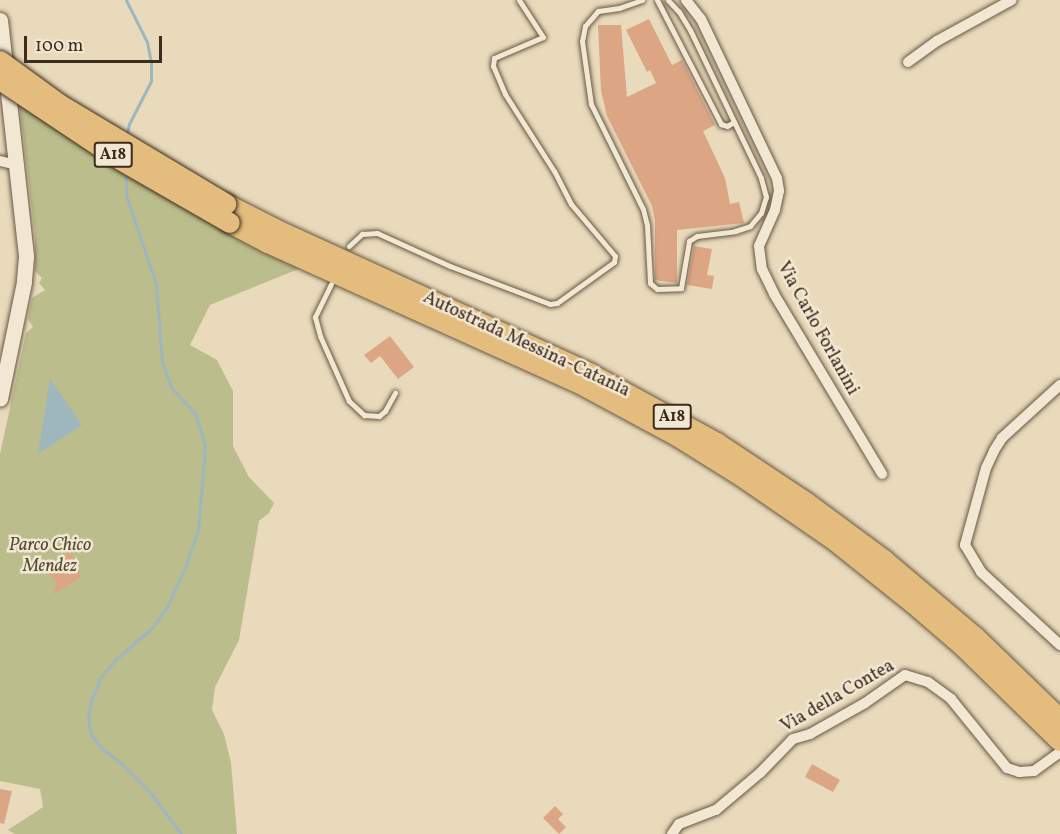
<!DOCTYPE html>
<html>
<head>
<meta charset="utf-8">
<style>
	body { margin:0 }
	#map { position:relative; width:1060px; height:834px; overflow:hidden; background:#e9dabb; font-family:Vollkorn,serif }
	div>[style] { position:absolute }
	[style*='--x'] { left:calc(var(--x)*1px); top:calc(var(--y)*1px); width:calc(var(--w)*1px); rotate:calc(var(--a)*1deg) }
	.green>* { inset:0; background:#bbbe8c }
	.water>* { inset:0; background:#9eb7bc }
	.stream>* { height:3px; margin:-1.5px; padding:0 1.5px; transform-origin:1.5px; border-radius:1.5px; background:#9eb7bc }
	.building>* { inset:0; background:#dca684 }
	.roads { filter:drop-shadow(0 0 2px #675843) drop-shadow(0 0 2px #675843) }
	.lane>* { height:5px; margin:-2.5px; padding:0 2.5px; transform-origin:2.5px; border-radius:2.5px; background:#f1e7d3 }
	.street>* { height:10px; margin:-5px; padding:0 5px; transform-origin:5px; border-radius:5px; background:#f1e7d3 }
	.secondary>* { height:15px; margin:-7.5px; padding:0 7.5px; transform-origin:7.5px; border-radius:7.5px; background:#f1e7d3 }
	.highway>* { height:20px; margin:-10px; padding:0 10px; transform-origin:10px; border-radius:10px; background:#e4bd7e }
	.bridges { filter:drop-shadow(0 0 2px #3c2c1b) drop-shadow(0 0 2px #3c2c1b) }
	.highway-bridge>* { height:20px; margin:-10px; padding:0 10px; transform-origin:10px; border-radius:10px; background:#e4bd7e }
	span { translate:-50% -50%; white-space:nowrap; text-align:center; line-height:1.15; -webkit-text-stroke:5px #f1e7d3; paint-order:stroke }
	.shield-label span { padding:2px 4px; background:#f1e7d3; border:2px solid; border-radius:4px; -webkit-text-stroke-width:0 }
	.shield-label { font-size:16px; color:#3c2c1b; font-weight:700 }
	.street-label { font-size:18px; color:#3c2c1b }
	.park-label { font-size:18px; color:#554932; font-style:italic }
	.scale { position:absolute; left:24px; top:36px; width:138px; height:27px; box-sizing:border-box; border:3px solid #3c2c1b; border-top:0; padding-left:8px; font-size:18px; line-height:21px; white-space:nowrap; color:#3c2c1b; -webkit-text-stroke:4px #f1e7d3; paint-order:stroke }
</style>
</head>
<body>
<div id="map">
	<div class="green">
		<i style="clip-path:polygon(20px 106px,207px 221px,301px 268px,210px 305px,190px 345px,217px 360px,233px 391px,233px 446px,249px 477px,274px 503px,269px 513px,259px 521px,239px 640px,215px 687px,212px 710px,224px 734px,231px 763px,237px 834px,15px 834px,8px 830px,43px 807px,40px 789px,0 781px,0 454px,26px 333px,33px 327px,28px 319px,32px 298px,45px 290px,39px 283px,42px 278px,35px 271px,35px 235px)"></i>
	</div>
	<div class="water">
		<i style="clip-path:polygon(50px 379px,82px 425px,38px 454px)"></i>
	</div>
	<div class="stream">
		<i style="--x:126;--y:0;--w:47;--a:63.4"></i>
		<i style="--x:147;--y:42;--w:21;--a:79"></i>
		<i style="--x:151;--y:63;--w:18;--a:90"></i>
		<i style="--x:151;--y:81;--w:48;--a:117.1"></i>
		<i style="--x:129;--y:124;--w:13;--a:103"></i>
		<i style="--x:126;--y:171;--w:24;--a:90"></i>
		<i style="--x:126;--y:195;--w:94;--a:71.4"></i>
		<i style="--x:156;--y:284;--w:78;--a:85.6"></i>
		<i style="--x:162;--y:362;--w:27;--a:70"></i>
		<i style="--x:171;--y:387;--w:38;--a:48"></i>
		<i style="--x:196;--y:415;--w:32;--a:74"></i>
		<i style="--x:205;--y:446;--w:84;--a:94.8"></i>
		<i style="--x:198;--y:530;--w:39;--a:109"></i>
		<i style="--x:185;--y:567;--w:44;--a:114.2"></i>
		<i style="--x:167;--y:607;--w:27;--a:126"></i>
		<i style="--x:151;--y:629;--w:48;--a:139.3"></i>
		<i style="--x:115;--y:660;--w:23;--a:130"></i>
		<i style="--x:100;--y:678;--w:25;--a:111"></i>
		<i style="--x:91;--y:701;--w:18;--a:99"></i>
		<i style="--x:88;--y:719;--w:15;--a:79"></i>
		<i style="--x:91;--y:734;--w:17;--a:54"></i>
		<i style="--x:101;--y:748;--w:25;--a:37"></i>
		<i style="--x:121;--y:763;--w:41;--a:45"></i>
		<i style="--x:150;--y:792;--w:52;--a:53.6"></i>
	</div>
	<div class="building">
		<i style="clip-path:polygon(649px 19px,672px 65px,682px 60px,715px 125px,703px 131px,725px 178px,730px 204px,739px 202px,744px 223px,677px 230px,677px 283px,655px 280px,655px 221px,652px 206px,607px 116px,601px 91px,598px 25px,621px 25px,627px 97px,656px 83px,650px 70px,647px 72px,626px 30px)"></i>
		<i style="clip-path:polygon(694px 246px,712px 249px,707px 275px,714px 276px,712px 289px,687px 285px)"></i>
		<i style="clip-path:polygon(390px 336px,414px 367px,398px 379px,380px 356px,371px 363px,364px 355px)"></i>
		<i style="clip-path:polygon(68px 548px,82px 577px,53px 595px,57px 584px,49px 574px,53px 571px,61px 572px)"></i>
		<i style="clip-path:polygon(812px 764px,840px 780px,833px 792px,805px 777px)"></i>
		<i style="clip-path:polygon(0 789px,12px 791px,4px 824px,0 823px)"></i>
		<i style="clip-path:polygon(555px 806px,563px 814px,558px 819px,566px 827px,559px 834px,543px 818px)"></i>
	</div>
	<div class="roads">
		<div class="lane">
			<i style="--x:642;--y:0;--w:24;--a:161"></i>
			<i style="--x:619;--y:8;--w:21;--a:172"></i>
			<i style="--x:598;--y:11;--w:20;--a:131"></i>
			<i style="--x:585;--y:26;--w:15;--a:101"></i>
			<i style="--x:582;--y:41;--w:64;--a:81.9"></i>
			<i style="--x:591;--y:104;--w:117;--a:63.7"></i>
			<i style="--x:643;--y:209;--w:16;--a:76"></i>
			<i style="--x:647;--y:225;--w:58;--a:87"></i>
			<i style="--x:650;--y:283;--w:9;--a:41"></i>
			<i style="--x:657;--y:289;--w:24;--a:-2"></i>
			<i style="--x:681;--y:288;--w:48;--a:-80.3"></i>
			<i style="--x:689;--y:241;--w:9;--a:-32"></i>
			<i style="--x:697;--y:236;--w:38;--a:-7"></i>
			<i style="--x:735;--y:231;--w:16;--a:-18"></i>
			<i style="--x:750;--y:226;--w:17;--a:-50"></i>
			<i style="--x:761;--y:213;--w:17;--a:-73"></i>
			<i style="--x:766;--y:197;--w:20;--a:-105"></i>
			<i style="--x:761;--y:178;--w:164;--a:-115.6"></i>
			<i style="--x:690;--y:30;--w:21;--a:-121"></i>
			<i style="--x:679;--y:12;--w:16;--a:-133"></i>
			<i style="--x:657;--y:0;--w:140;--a:62.7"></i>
			<i style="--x:721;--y:124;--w:6;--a:18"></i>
			<i style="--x:727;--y:126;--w:8;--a:-30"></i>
			<i style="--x:349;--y:246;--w:18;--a:-43"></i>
			<i style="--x:362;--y:234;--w:15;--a:-4"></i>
			<i style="--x:377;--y:233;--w:80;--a:24.3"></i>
			<i style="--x:450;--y:266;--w:107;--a:20.8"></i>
			<i style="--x:550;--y:304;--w:7;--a:-8"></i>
			<i style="--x:557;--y:303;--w:70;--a:-35.7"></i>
			<i style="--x:614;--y:262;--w:6;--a:-81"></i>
			<i style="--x:615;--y:256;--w:68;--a:-130.2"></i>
			<i style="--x:571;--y:204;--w:37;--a:-117"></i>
			<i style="--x:554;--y:171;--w:91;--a:-122.5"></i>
			<i style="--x:505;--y:94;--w:30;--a:-113"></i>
			<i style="--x:493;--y:66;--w:8;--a:-83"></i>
			<i style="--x:494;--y:58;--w:53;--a:-23.2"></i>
			<i style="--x:543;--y:37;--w:44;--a:-123"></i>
			<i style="--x:331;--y:284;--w:37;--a:116"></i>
			<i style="--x:315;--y:317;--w:20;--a:75"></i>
			<i style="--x:320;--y:336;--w:71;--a:66"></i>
			<i style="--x:349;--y:401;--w:21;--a:43"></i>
			<i style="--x:364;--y:415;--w:15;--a:4"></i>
			<i style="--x:379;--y:416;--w:8;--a:-40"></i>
			<i style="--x:385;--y:411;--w:21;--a:-61"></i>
		</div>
		<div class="street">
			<i style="--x:686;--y:0;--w:24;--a:52"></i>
			<i style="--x:701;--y:19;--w:176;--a:64.5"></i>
			<i style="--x:777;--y:178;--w:13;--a:81"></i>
			<i style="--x:779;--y:191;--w:19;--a:102"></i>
			<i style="--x:775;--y:210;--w:39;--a:114"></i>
			<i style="--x:759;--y:246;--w:23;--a:83"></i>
			<i style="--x:762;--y:269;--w:28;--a:64"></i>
			<i style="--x:774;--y:294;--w:210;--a:59"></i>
			<i style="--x:908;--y:62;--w:36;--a:-36"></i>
			<i style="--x:937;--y:41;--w:85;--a:-28.7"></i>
			<i style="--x:0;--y:161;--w:17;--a:13"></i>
			<i style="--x:1060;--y:385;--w:79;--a:137.6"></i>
			<i style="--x:1002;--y:438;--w:15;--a:122"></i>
			<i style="--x:994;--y:451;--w:19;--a:115"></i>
			<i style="--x:986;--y:468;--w:80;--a:105.3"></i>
			<i style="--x:965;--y:545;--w:31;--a:59"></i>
			<i style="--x:981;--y:572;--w:108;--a:42.7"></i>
			<i style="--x:672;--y:834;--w:12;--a:-55"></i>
			<i style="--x:679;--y:824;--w:40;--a:-21"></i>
			<i style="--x:716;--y:810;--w:57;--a:-40.1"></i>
			<i style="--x:760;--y:773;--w:47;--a:-45.9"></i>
			<i style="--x:793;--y:739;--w:18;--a:-16"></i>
			<i style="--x:810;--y:734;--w:63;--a:-29.4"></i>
			<i style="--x:865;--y:703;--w:49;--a:-35"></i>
			<i style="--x:905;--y:675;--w:24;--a:17"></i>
			<i style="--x:928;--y:682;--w:29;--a:36"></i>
			<i style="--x:951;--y:699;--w:89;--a:50.9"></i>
			<i style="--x:1007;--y:768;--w:13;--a:18"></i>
			<i style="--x:1019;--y:772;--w:15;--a:-4"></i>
			<i style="--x:1034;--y:771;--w:32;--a:-36"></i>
		</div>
		<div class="secondary">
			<i style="--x:0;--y:20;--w:238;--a:83.7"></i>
			<i style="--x:26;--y:257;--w:25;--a:95"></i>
			<i style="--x:24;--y:282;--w:119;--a:101.6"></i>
		</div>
		<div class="highway">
			<i style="--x:226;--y:204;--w:55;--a:27"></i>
			<i style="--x:275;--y:229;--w:348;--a:24.6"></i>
			<i style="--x:591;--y:374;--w:144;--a:28.7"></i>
			<i style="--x:717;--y:443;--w:108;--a:33.7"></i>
			<i style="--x:807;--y:503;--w:96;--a:36.5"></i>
			<i style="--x:884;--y:560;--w:119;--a:40.2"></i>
			<i style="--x:975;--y:637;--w:118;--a:44"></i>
			<i style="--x:230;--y:223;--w:43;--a:27.8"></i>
			<i style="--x:268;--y:243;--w:347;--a:24.3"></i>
			<i style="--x:584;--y:386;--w:106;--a:28.3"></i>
			<i style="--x:677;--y:436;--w:75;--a:32"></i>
			<i style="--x:741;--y:476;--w:113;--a:34.5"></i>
			<i style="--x:834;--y:540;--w:102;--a:38.7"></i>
			<i style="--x:914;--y:604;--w:67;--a:40.8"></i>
			<i style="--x:965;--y:648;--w:133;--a:44.4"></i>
		</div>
	</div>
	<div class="bridges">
		<div class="highway-bridge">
			<i style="--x:0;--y:61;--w:73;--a:36.1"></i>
			<i style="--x:59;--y:104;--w:195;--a:30.9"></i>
			<i style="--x:0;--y:80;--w:141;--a:33.7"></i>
			<i style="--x:117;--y:158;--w:130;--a:29.9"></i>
		</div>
	</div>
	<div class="shield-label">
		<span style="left:113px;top:155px">A18</span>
		<span style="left:672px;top:417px">A18</span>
	</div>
	<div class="street-label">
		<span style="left:817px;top:329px;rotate:61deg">Via Carlo Forlanini</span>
		<span style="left:526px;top:345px;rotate:25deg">Autostrada Messina-Catania</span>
		<span style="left:838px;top:697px;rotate:-30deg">Via della Contea</span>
	</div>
	<div class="park-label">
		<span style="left:50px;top:557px">Parco Chico<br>Mendez</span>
	</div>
	<div class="scale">100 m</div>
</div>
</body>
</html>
